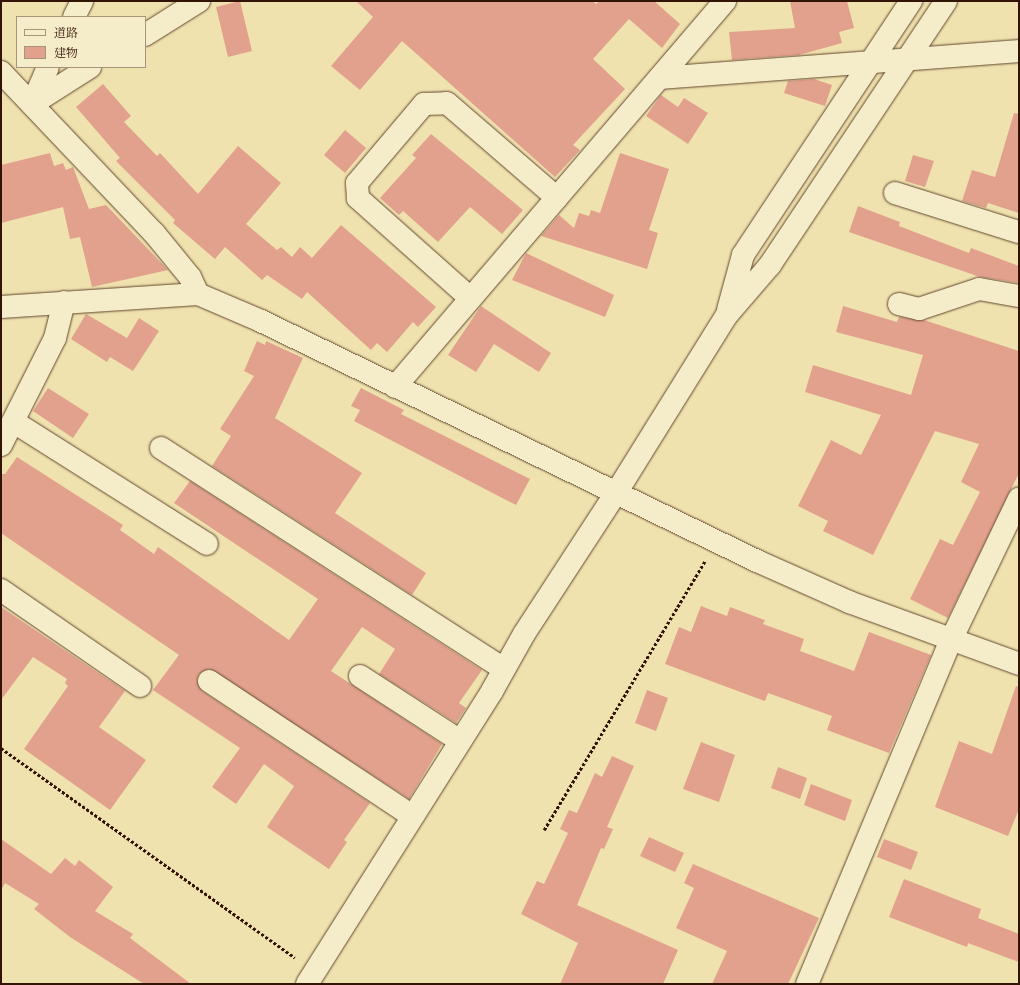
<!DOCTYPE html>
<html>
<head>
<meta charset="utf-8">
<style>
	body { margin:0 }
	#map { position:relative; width:1020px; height:985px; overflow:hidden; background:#f0e2ae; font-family:"IM FELL Double Pica","Noto Serif JP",serif }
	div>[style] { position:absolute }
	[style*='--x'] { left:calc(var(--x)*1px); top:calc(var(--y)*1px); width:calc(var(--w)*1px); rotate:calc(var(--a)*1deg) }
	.building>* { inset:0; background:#e1a18d }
	.path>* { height:2.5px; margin-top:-1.25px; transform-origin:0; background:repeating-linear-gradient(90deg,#321304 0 3px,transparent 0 5px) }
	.roads { filter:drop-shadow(0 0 1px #62472e) drop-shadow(0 0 1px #62472e) }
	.minor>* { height:22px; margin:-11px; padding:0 11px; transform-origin:11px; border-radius:11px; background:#f5ecca }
	.tertiary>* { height:22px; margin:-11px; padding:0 11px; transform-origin:11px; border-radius:11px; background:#f5ecca }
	span { translate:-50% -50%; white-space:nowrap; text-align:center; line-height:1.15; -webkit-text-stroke:4px #f5ecca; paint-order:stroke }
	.frame { position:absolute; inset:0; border:2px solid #321304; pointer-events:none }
	.legend { position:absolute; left:16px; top:16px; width:130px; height:52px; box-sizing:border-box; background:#f5ecca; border:1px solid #a7957b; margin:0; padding:5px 7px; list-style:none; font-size:12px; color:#321304 }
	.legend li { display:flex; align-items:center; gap:8px; height:20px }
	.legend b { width:20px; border:1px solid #a7957b }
</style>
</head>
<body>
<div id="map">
	<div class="building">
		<i style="clip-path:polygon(240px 1px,252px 51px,228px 57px,216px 7px)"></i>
		<i style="clip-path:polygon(356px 1px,592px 1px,596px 4px,599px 1px,654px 1px,680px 24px,662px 48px,629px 19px,593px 59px,625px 89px,573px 145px,580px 150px,555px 177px,402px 41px,360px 90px,331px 66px,373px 17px)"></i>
		<i style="clip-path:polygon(790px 1px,847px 1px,854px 28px,839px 32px,842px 43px,799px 55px,732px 60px,729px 32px,795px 28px)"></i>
		<i style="clip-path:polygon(814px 79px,832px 85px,825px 106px,784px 93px,788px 81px)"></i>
		<i style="clip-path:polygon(103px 84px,131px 116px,124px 122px,157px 156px,160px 153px,198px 194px,238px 146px,281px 183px,246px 224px,277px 250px,281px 247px,292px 257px,300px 247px,312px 258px,341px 225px,436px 307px,418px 327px,413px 322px,387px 352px,377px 343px,371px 350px,307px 292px,302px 299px,267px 275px,262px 280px,225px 247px,215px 259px,173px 223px,175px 220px,116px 161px,120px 158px,76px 107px)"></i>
		<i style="clip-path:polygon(661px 95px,678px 107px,684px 98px,708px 113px,688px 144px,646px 116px)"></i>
		<i style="clip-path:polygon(1014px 113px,1019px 114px,1019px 213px,988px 203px,986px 208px,962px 201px,972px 170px,995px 177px)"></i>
		<i style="clip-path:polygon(345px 130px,366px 148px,345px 173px,324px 155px)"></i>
		<i style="clip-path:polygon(431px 134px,523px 210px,502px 234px,470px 207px,438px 242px,403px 211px,399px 215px,380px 198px,416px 158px,412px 155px)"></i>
		<i style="clip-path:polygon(50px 153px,54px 166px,63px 163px,66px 170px,73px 167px,89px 209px,106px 205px,168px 270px,92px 287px,80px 237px,70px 239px,63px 207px,1px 223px,1px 165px)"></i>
		<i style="clip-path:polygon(620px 153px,669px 169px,649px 230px,658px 233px,647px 269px,541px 236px,559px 215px,574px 228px,579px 213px,589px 216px,591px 210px,600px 213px)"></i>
		<i style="clip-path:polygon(913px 155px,934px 161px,925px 187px,905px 181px)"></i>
		<i style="clip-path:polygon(858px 206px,900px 222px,899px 226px,969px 253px,971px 248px,1019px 266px,1019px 283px,980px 277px,849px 232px)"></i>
		<i style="clip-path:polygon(526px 253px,614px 295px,605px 317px,512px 280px)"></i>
		<i style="clip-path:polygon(481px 306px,551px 353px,539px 372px,494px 344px,476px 372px,448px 355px)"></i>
		<i style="clip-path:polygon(843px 306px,897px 322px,899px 317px,924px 320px,1019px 351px,1019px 473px,948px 618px,910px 599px,940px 539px,953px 545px,980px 492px,961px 482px,979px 444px,935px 431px,873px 555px,823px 531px,828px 521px,798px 506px,831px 440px,861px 455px,881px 415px,805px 392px,813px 365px,911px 395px,923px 355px,836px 332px)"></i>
		<i style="clip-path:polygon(86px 314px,127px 338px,139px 318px,159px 331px,133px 371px,110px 357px,107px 362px,71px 339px)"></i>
		<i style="clip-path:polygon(257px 341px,265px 345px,266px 341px,303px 358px,275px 418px,362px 473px,335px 513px,426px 573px,412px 595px,212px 466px,231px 436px,220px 429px,254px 376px,244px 371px)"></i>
		<i style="clip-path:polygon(48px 388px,89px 414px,73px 438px,33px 411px)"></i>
		<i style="clip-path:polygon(361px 388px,404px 410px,401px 414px,530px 479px,516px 505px,354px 421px,360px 410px,351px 406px)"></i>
		<i style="clip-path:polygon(17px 457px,123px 525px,120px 530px,154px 554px,158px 547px,289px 640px,318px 599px,174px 503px,190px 481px,482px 670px,459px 703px,466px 708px,456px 723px,379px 674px,395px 649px,362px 627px,331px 671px,442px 744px,409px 799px,209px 669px,199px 674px,197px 680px,202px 691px,370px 803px,344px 840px,347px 842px,329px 869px,267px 827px,294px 786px,264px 764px,236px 804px,212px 787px,240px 748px,153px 690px,179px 655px,1px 533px,1px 474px,5px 474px)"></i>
		<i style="clip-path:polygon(701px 606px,727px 616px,730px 607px,765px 620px,763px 624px,804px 639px,800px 651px,854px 671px,869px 632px,931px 655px,889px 753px,827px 730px,832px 716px,768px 693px,765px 701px,665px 664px,679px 627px,691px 632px)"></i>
		<i style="clip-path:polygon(1px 607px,125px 691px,99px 727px,146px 760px,110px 810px,24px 749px,68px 686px,65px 683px,67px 679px,33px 657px,1px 700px)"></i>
		<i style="clip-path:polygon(1016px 686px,1019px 687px,1019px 809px,1008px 836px,935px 807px,959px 741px,992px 754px)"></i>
		<i style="clip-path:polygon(647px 690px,668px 698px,656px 731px,635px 723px)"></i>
		<i style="clip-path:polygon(701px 742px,735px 755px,719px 802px,683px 789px)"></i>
		<i style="clip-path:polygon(612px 756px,634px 766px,607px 827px,613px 829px,604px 849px,601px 848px,577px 905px,678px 950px,663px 984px,560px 984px,578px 943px,521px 914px,537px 881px,544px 884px,568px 833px,560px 829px,569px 810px,577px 813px,595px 773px,602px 777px)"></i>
		<i style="clip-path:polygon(778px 767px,807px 778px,800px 799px,771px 788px)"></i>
		<i style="clip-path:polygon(811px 784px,852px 800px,845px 821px,804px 805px)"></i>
		<i style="clip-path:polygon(649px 837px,684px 853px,675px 872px,640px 856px)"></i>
		<i style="clip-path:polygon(1px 839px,51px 874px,65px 858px,75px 866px,79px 860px,113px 887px,95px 911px,133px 934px,130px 938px,191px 984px,144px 984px,70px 937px,34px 909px,39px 904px,5px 883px,1px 890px)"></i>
		<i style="clip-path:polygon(884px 839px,918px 852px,911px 870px,877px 857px)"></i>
		<i style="clip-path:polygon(693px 864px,819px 918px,788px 984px,712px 984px,727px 951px,676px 928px,694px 888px,684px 883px)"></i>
		<i style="clip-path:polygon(904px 879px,981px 909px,978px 918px,1019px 934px,1019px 962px,968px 943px,967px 947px,889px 917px)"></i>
	</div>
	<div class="path">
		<i style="--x:1;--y:748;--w:361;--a:35.5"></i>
		<i style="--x:544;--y:830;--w:313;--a:-59.1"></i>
	</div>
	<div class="roads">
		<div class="minor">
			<i style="--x:74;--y:17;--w:18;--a:-63"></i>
			<i style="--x:145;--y:35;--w:64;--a:-32.2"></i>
			<i style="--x:1;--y:72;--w:222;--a:46.5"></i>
			<i style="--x:154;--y:233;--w:57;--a:50.7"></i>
			<i style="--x:190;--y:277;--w:19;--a:65"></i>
			<i style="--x:660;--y:78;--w:360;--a:-4.3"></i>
			<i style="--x:32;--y:104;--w:69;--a:-32.5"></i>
			<i style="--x:32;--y:104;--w:40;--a:-66.6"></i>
			<i style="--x:895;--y:193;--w:130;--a:17.5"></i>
			<i style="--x:469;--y:297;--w:149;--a:-138.3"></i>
			<i style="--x:358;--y:198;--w:15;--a:-94"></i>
			<i style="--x:357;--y:183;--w:104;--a:-49.7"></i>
			<i style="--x:424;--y:104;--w:23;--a:-2"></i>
			<i style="--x:447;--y:103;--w:145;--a:40.8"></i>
			<i style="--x:899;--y:304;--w:21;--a:14"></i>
			<i style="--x:919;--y:309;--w:63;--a:-18.4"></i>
			<i style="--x:979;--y:289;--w:41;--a:9.9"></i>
			<i style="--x:1;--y:307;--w:197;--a:-3.8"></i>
			<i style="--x:198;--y:294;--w:69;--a:23.2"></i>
			<i style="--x:261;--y:321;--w:551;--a:25.82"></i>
			<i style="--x:757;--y:561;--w:101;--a:24"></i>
			<i style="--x:849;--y:602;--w:181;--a:20"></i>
			<i style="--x:395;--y:387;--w:508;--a:-49.47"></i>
			<i style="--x:14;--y:422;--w:228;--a:32.3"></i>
			<i style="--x:1;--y:445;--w:120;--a:-63.2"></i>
			<i style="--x:55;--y:338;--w:37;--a:-76"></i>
			<i style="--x:161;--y:448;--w:408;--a:32.8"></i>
			<i style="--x:1;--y:590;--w:169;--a:34.6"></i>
			<i style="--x:360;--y:676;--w:119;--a:33"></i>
			<i style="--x:209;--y:681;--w:244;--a:33.6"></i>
			<i style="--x:307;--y:984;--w:347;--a:-57.7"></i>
			<i style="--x:492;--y:691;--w:65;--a:-60.7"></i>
			<i style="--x:524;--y:634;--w:168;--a:-56.9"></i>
			<i style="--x:807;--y:984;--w:373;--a:-67.3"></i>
			<i style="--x:951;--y:640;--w:157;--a:-64.3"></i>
		</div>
		<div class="tertiary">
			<i style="--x:728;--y:310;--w:57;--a:-74.7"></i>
			<i style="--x:743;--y:255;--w:305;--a:-56.5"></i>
			<i style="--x:616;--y:493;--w:210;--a:-58.1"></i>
			<i style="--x:727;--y:315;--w:66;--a:-49.3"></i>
			<i style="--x:770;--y:265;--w:317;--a:-56.3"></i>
		</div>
	</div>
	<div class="frame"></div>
	<ul class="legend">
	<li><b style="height:5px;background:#f5ecca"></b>道路</li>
	<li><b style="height:11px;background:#e1a18d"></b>建物</li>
	</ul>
</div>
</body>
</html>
